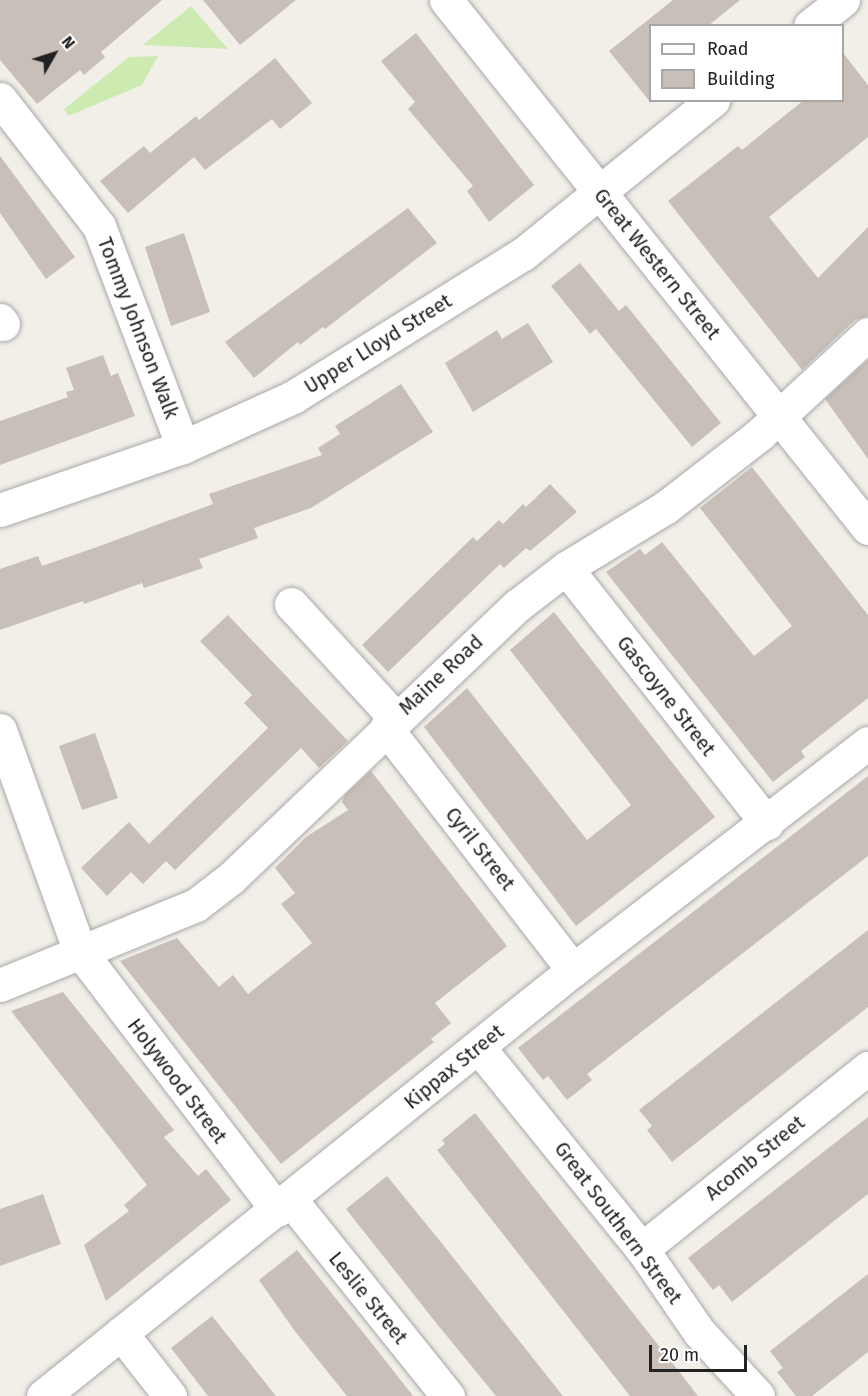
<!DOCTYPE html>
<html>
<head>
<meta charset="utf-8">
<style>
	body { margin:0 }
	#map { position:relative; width:868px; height:1396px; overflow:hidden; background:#f2efe9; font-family:"Fira Sans",sans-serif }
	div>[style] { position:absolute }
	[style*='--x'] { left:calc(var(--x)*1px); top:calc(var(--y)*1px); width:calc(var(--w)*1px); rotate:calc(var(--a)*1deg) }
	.grass>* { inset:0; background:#cdebb0 }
	.building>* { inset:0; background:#c7bfb8 }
	.roads { filter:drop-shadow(0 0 2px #a9a9a9) drop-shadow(0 0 2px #a9a9a9) }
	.minor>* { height:33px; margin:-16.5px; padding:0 16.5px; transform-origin:16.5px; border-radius:16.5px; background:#fff }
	span { translate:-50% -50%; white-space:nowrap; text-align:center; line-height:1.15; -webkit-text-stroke:5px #fff; paint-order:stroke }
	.street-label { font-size:20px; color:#222 }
	.legend { position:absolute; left:649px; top:24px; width:195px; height:78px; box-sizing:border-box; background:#fff; border:2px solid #a7a7a7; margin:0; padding:8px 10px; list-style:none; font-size:18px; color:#222 }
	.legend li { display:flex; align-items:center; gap:12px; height:30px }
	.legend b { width:30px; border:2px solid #a7a7a7 }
	.north { position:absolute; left:24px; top:24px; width:60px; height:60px; -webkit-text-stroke:4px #fff; paint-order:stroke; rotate:51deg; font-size:16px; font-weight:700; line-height:24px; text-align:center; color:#222 }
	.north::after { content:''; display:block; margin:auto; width:21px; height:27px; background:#222; clip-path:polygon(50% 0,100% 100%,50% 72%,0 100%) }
	.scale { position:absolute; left:649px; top:1345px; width:98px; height:27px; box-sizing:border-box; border:3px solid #222; border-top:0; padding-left:8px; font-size:18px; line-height:21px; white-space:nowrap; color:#222; -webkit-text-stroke:4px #fff; paint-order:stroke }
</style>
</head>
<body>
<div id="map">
	<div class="grass">
		<i style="clip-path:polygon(191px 6px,228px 49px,143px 45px)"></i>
		<i style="clip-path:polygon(158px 56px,142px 85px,68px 116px,64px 109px,129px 57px)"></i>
	</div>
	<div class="building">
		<i style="clip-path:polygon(0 0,162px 0,101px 52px,105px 57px,84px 75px,80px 70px,37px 104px,0 60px)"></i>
		<i style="clip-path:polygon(203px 0,296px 0,240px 45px)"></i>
		<i style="clip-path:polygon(673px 0,740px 0,708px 26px,651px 26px,651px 103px,609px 51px)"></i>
		<i style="clip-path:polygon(416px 33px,534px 185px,489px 222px,467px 191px,473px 186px,408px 109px,415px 102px,381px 61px)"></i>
		<i style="clip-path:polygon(843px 53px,868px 85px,868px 137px,769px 217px,818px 278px,868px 227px,868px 316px,855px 320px,802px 370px,668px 201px,738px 146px,742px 150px,804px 100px,843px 100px)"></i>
		<i style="clip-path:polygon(275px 58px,312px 103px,280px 129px,272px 119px,205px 170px,194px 157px,128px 213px,100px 181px,144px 146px,150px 153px,196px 116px,199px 120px)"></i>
		<i style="clip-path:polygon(0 156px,75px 257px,46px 279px,0 213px)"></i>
		<i style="clip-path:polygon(408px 208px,437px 243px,325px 329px,323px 327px,300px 345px,298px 342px,254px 378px,225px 342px)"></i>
		<i style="clip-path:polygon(184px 233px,210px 312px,171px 326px,145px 247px)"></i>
		<i style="clip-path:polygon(580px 263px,619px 311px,626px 305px,721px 423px,692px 447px,596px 329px,590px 334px,551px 286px)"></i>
		<i style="clip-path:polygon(528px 323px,553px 362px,473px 412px,445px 363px,497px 330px,502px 339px)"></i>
		<i style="clip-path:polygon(103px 355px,111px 376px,118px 373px,135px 416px,0 465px,0 421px,68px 397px,66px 392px,74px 390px,66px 368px)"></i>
		<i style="clip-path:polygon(868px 360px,868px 459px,825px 399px)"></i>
		<i style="clip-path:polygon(401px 384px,433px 432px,311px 508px,254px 528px,258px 538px,199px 559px,203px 568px,144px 588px,142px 583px,84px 604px,83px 601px,0 630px,0 569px,38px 556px,42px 566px,97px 547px,213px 504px,209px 494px,322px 455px,318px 448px,340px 434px,335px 426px)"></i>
		<i style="clip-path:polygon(752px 467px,868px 615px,868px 698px,801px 751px,805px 757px,773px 782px,606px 572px,640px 549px,645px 555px,662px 542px,754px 656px,792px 626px,700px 508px)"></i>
		<i style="clip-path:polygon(550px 484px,577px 512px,530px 551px,526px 548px,504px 568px,500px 564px,388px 672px,362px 645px,473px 537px,477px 541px,499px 520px,503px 524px,523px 504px,526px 507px)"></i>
		<i style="clip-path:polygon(554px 612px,715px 817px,576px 926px,424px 727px,467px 688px,587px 840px,631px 805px,510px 650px)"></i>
		<i style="clip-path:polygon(228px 615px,348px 741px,319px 768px,301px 748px,175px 870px,166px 861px,143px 884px,131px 872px,107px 896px,81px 868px,129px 822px,149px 844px,268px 728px,244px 703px,252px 695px,200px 641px)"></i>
		<i style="clip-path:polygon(95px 733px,118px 798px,82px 810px,59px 746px)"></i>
		<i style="clip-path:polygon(371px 771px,507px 946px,435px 1003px,451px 1023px,431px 1039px,434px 1042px,281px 1164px,120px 961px,177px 938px,219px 987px,233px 975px,248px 994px,312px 943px,281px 904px,295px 893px,275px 868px,306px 837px,348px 810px,342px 802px,345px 795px)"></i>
		<i style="clip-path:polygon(868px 776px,868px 856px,587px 1074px,592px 1080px,567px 1100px,548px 1076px,543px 1080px,518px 1048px)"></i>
		<i style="clip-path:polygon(868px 930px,868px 1007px,672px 1162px,647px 1130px,652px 1126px,639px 1110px)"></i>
		<i style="clip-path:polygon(63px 992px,174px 1130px,164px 1137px,198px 1176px,206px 1169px,231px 1200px,106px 1301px,84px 1245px,129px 1211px,124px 1205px,147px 1185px,11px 1011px)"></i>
		<i style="clip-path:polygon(475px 1113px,674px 1365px,698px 1396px,630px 1396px,437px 1150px,445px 1144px,442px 1140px)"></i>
		<i style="clip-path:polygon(868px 1117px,868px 1194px,732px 1302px,719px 1285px,713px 1290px,688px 1258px)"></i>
		<i style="clip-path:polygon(387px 1176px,444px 1246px,563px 1396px,496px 1396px,437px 1324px,346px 1209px)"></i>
		<i style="clip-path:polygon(43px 1194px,61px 1244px,0 1266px,0 1209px)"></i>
		<i style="clip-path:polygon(297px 1250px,374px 1346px,413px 1396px,347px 1396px,294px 1330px,259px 1280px)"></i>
		<i style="clip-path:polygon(868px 1274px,868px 1352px,812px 1396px,796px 1396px,777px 1372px,783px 1368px,770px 1351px)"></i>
		<i style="clip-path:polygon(212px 1316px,276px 1396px,208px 1396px,171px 1348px)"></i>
	</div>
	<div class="roads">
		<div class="minor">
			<i style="--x:446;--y:0;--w:676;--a:51.37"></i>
			<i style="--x:810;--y:26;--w:42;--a:-38.2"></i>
			<i style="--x:0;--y:99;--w:161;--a:52.1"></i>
			<i style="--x:99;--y:226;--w:236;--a:69.2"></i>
			<i style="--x:0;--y:320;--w:5;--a:53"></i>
			<i style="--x:0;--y:510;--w:194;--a:-19"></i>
			<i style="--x:183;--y:447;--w:121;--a:-24.4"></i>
			<i style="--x:293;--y:397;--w:271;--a:-31.9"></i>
			<i style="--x:523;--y:254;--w:245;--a:-39"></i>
			<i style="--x:566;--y:568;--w:325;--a:51.8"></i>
			<i style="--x:291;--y:604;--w:154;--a:47.6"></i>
			<i style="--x:386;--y:728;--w:306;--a:52.3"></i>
			<i style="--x:0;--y:730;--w:234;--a:70.2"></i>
			<i style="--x:79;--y:950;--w:327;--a:52.7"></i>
			<i style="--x:0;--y:985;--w:212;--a:-22.2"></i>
			<i style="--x:196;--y:905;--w:44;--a:-37.6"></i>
			<i style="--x:231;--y:878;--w:396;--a:-43.6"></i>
			<i style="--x:518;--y:605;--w:61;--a:-37.6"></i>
			<i style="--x:566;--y:568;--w:117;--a:-31.4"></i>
			<i style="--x:666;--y:507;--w:119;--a:-37.8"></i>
			<i style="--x:760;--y:434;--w:147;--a:-42.8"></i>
			<i style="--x:479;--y:1048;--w:259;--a:51"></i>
			<i style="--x:642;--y:1249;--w:101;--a:55.5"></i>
			<i style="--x:699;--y:1332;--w:87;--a:47.3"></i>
			<i style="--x:290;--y:1199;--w:253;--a:51.3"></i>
			<i style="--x:642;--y:1249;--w:290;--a:-38.7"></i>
			<i style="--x:121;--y:1333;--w:80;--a:52.1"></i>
			<i style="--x:43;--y:1396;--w:680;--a:-38.79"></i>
			<i style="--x:573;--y:970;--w:372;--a:-37.6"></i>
		</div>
	</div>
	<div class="street-label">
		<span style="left:657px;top:264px;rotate:51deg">Great Western Street</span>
		<span style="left:138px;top:328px;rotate:69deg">Tommy Johnson Walk</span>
		<span style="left:378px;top:344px;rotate:-32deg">Upper Lloyd Street</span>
		<span style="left:441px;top:675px;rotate:-43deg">Maine Road</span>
		<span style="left:666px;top:696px;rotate:52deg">Gascoyne Street</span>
		<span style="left:480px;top:849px;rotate:52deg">Cyril Street</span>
		<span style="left:454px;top:1067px;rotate:-39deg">Kippax Street</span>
		<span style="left:177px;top:1081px;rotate:53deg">Holywood Street</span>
		<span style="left:755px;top:1158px;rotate:-39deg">Acomb Street</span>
		<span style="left:618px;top:1223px;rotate:53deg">Great Southern Street</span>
		<span style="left:368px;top:1298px;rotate:51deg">Leslie Street</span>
	</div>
	<ul class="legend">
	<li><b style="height:8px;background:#fff"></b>Road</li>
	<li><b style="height:16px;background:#c7bfb8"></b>Building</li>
	</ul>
	<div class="north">N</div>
	<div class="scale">20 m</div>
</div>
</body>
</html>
